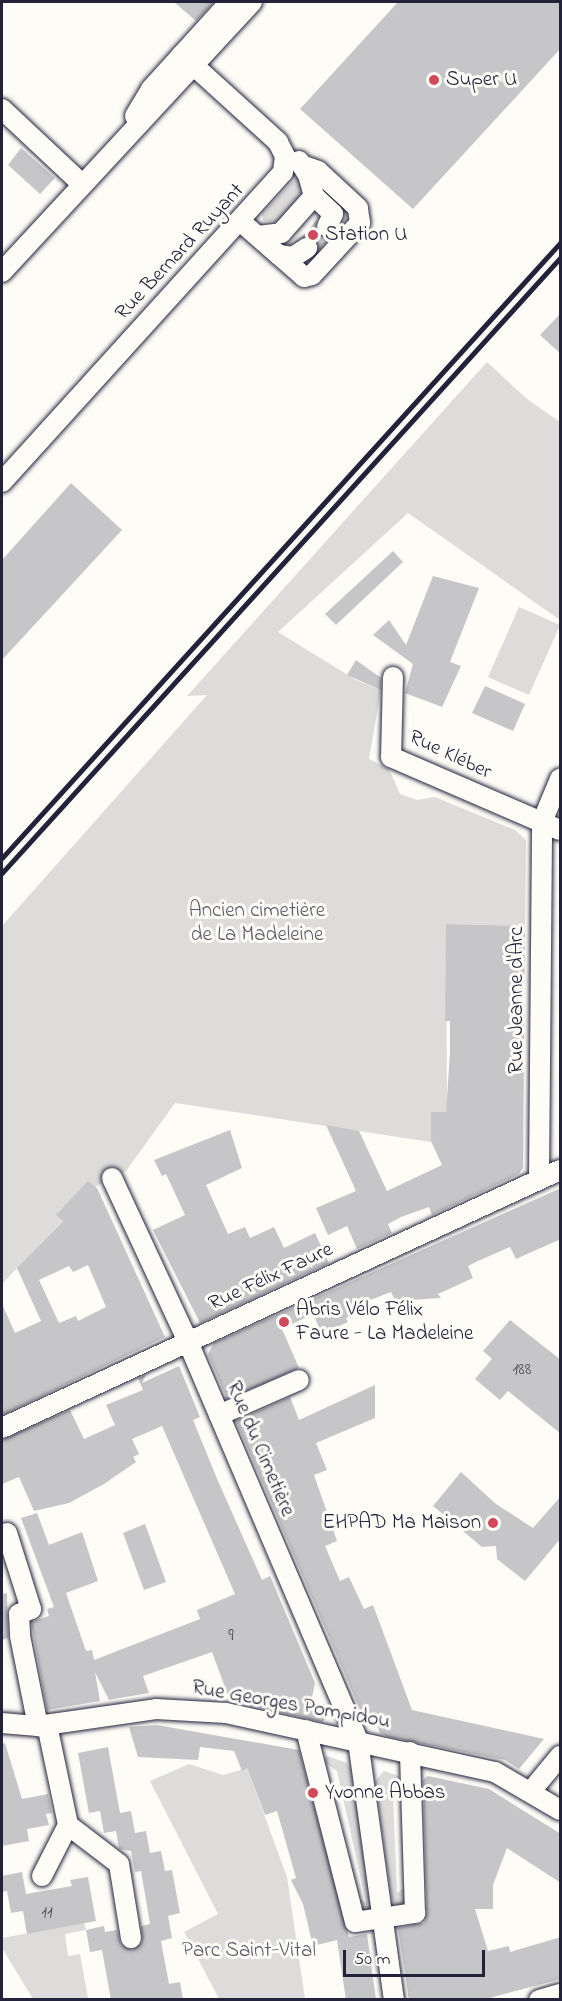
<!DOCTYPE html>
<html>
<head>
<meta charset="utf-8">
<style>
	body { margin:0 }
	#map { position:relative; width:562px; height:2001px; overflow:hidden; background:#fdfcf7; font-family:"Indie Flower",sans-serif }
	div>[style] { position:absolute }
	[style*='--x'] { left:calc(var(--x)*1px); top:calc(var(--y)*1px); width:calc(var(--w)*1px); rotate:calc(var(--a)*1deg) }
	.green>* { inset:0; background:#dddcdb }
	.building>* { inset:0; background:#c6c6c8 }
	.minor-tunnel>* { height:20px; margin-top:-10px; transform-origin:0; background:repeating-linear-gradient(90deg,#d1d0d1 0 20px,transparent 0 30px) }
	.roads { filter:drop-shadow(0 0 2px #22223b) drop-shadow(0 0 2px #22223b) }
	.minor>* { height:20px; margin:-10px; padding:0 10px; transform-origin:10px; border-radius:10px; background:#fdfcf7 }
	.rail>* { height:4.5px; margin:-2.25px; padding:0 2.25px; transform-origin:2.25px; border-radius:2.25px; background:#22223b }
	.dots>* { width:16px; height:16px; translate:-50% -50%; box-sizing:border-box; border:3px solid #fdfcf7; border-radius:50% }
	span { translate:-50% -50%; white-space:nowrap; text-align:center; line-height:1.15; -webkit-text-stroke:6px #fdfcf7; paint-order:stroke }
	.number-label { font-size:18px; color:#4b4b5e }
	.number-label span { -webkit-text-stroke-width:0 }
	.poi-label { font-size:21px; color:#22223b }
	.left { translate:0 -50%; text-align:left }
	.right { translate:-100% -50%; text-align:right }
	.street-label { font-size:21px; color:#22223b }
	.park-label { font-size:21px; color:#5a5a6b }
	.frame { position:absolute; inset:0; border:3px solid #22223b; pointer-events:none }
	.scale { position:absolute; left:343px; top:1950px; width:142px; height:27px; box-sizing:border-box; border:3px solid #22223b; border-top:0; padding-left:8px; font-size:18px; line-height:21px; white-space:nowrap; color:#22223b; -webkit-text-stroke:4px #fdfcf7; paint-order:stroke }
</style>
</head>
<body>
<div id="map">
	<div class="green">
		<i style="clip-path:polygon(297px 177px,303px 184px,296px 205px,281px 221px,263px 221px,262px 213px)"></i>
		<i style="clip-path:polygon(487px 362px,527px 399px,560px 422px,560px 620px,408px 513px,278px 632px,356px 680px,381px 690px,369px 759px,389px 769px,400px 794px,417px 800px,435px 797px,515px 830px,526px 840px,525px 926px,446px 924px,447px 1112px,431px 1112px,431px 1142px,175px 1103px,126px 1171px,95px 1187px,2px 1284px,2px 926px,207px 695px,187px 696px)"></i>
		<i style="clip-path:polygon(519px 607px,560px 625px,529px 695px,488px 677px)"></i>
		<i style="clip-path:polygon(327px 1756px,347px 1763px,351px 1769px,373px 1911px,360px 1909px,354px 1897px,366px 1902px,337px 1771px,322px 1761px)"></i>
		<i style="clip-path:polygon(189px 1764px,223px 1775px,247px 1768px,287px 1877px,305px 1999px,219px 1999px,184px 1932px,218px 1914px,150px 1781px)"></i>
		<i style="clip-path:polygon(384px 1771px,402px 1777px,404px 1789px,393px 1795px,397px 1893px,407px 1886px,407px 1900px,397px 1906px,392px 1900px,375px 1781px)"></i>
		<i style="clip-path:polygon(84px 1923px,86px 1930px,65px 1934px,68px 1956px,80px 1954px,88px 1998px,33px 1999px,2px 1948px,2px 1938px)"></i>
	</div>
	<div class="building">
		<i style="clip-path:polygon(174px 2px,214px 2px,196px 21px)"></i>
		<i style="clip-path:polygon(398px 2px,561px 2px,561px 48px,413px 209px,300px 109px)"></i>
		<i style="clip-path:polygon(21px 148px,55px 178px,40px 194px,8px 165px)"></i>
		<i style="clip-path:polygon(316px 221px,317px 233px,328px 239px,319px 249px,313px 238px,301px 238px)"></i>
		<i style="clip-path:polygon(561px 313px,561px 354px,540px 335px)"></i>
		<i style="clip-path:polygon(71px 483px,122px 530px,2px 660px,2px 560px)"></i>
		<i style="clip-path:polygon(393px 551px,403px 562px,336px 625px,325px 614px)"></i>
		<i style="clip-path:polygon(433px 576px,479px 588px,450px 662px,461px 666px,442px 707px,405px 693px,413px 664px,373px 635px,389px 620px,406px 645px)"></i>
		<i style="clip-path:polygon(356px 660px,381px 678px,381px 690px,347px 675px)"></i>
		<i style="clip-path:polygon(485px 686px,525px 704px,513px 731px,472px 713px)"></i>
		<i style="clip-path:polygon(446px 924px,525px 926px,523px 1168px,519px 1174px,432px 1215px,429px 1207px,401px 1217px,388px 1224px,392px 1233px,357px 1249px,347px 1226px,328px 1235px,316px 1208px,356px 1191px,326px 1125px,359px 1131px,387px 1191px,442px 1165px,431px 1141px,431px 1112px,446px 1112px,450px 1053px,450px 1021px,445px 1021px)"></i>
		<i style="clip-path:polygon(230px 1130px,242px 1168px,206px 1185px,228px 1234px,245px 1227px,250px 1238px,274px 1227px,284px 1248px,315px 1233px,329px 1263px,200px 1323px,153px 1230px,185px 1215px,166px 1174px,162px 1176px,154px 1160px)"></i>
		<i style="clip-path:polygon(evenodd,88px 1181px,97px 1188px,165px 1337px,2px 1415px,2px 1304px,15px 1333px,41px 1321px,17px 1268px,63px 1221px,56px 1215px,88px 1181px,88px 1265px,106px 1307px,78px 1321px,76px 1316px,59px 1323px,39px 1280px,69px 1266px,73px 1272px,88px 1265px)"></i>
		<i style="clip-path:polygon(561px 1188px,561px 1239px,516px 1259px,510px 1247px,478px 1261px,468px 1266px,473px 1278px,438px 1294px,441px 1298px,395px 1301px,391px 1292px,360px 1304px,362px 1310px,346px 1318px,348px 1322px,322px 1334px,313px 1314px,282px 1329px,299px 1368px,227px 1399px,208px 1354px,214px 1343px)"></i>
		<i style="clip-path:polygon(510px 1320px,561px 1360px,561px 1434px,508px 1391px,500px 1400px,475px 1379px,492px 1359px,483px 1351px)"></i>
		<i style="clip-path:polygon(179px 1366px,200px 1417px,193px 1420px,218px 1481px,262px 1580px,270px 1576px,315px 1683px,311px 1702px,325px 1705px,329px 1716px,322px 1722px,230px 1701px,212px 1652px,143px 1676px,149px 1693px,119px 1698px,109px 1700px,95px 1672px,100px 1701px,47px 1710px,31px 1622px,49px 1616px,47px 1609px,54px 1607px,21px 1518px,37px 1513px,49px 1545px,82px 1532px,98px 1581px,66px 1593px,86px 1651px,92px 1650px,94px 1660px,200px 1619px,197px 1610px,235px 1594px,162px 1426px,132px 1439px,139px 1454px,133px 1457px,136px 1462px,104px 1484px,69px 1503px,34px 1511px,19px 1477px,2px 1484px,2px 1440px,70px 1410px,84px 1439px,115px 1425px,106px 1405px,143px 1390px,138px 1378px,146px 1375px,142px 1383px)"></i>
		<i style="clip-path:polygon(375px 1385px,375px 1418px,316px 1443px,327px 1470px,314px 1475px,337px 1541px,325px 1546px,340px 1581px,349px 1577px,364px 1609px,373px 1605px,412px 1710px,544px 1739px,519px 1769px,505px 1760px,389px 1737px,380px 1733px,375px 1720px,366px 1723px,236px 1421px,290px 1397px,299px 1420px)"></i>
		<i style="clip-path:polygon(461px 1472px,496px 1504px,533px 1528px,561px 1496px,561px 1538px,525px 1581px,497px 1559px,496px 1546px,482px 1547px,463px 1531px,464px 1520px,449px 1519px,433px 1506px)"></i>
		<i style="clip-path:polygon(145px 1524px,166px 1582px,144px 1590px,123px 1533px)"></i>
		<i style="clip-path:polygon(7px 1593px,8px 1638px,2px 1640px,2px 1594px)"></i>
		<i style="clip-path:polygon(157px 1725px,299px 1750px,349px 1937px,343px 1938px,367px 1934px,376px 2000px,346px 2000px,337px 1940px,313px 1946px,303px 1904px,291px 1880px,296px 1878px,277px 1811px,265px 1815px,247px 1768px,242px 1771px,234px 1751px,200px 1747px,198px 1760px,138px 1757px,129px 1727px)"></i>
		<i style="clip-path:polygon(5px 1743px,22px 1799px,48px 1794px,52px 1813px,46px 1814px,49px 1825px,27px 1829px,29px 1841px,2px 1846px,2px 1744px)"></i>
		<i style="clip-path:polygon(108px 1747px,120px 1813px,131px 1811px,135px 1833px,146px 1831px,150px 1853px,161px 1851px,165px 1871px,172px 1870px,180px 1913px,168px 1916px,172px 1938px,161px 1941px,169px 1984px,180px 1982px,183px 2000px,111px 2000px,102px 1950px,90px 1952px,86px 1930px,104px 1926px,105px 1932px,117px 1930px,121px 1945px,132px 1950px,142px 1942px,141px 1926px,150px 1924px,141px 1871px,135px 1872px,131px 1851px,119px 1849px,116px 1831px,104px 1833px,100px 1811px,89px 1813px,78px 1753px)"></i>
		<i style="clip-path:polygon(428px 1776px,489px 1789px,561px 1834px,561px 1883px,507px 1848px,493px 1885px,493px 1909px,475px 1909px,488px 1951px,509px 1946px,510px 1952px,561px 1937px,561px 1979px,482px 2000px,409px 2000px,398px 1928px,424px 1923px,427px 1913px,423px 1780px)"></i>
		<i style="clip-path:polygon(22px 1872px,26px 1894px,72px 1886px,70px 1880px,88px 1877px,96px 1921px,27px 1934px,23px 1911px,11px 1913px,7px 1891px,2px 1892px,2px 1876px)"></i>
	</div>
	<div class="minor-tunnel">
		<i style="--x:307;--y:248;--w:29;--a:-46"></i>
	</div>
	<div class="roads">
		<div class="minor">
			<i style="--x:2;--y:109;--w:110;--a:43.2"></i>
			<i style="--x:135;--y:116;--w:31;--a:-59"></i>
			<i style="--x:151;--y:89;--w:118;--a:-47.8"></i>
			<i style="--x:299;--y:161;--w:17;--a:57"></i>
			<i style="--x:308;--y:175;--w:22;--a:74"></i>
			<i style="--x:314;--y:196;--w:26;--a:43"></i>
			<i style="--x:333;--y:214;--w:14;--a:115"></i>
			<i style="--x:240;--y:221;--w:52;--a:41.1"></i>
			<i style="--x:279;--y:255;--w:14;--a:8"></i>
			<i style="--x:293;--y:257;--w:17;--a:-33"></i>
			<i style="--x:258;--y:236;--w:23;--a:-7"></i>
			<i style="--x:281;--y:233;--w:50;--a:-48.3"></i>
			<i style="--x:279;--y:255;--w:33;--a:41"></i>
			<i style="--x:304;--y:277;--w:8;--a:-14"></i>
			<i style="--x:312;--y:275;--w:71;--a:-47.3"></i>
			<i style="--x:360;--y:223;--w:15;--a:-98"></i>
			<i style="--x:358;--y:208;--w:54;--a:-137.2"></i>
			<i style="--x:318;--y:171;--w:15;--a:-160"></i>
			<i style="--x:2;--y:272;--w:368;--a:-47.2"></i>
			<i style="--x:2;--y:482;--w:418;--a:-47.8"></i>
			<i style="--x:283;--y:172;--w:16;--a:-83"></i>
			<i style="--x:285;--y:156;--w:16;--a:-117"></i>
			<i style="--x:278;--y:142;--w:130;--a:-137.8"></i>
			<i style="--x:393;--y:677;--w:80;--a:91.4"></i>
			<i style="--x:391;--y:757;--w:184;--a:23.4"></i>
			<i style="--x:112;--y:1178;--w:181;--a:65.1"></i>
			<i style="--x:188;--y:1342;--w:434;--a:66.9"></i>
			<i style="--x:358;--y:1741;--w:261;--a:82.1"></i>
			<i style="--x:539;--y:1179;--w:357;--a:-89.5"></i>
			<i style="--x:542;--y:822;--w:47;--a:-67.3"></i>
			<i style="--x:219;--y:1415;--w:87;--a:-23.6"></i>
			<i style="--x:2;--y:1428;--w:615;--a:-24.81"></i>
			<i style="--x:7;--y:1533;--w:80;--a:72.5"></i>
			<i style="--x:31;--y:1609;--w:13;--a:157"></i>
			<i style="--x:19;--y:1614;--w:22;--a:87"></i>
			<i style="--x:20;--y:1636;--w:92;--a:78.7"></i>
			<i style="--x:2;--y:1723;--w:36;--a:5"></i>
			<i style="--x:38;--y:1726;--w:119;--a:-8.2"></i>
			<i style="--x:156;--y:1709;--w:70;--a:3.3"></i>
			<i style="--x:226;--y:1713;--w:275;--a:12.4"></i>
			<i style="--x:495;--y:1772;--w:75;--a:30.3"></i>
			<i style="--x:47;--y:1725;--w:102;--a:78.1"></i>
			<i style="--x:68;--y:1825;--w:64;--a:37.4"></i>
			<i style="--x:119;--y:1864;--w:75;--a:80.8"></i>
			<i style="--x:306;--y:1730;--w:198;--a:75.7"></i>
			<i style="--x:355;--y:1922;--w:61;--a:-8.5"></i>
			<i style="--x:415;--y:1913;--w:161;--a:-91.8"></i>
			<i style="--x:532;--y:1790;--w:44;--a:-50.5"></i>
			<i style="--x:42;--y:1876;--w:57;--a:-63"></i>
			<i style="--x:539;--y:2000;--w:22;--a:-16"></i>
		</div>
	</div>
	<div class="rail">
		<i style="--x:2;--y:858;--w:830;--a:-47.78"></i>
		<i style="--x:2;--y:873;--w:830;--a:-47.78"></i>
	</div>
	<div class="dots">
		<i style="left:434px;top:80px;background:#d1495b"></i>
		<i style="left:313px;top:235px;background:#d1495b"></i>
		<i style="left:284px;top:1322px;background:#d1495b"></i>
		<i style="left:493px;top:1523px;background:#d1495b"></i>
		<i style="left:313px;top:1793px;background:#d1495b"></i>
	</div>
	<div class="number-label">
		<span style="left:522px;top:1370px">188</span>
		<span style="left:231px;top:1636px">9</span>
		<span style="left:47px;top:1913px">11</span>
	</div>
	<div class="poi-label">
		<span class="left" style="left:446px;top:80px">Super U</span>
		<span class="left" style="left:325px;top:235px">Station U</span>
		<span class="left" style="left:296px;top:1322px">Abris Vélo Félix<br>Faure - La Madeleine</span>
		<span class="right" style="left:481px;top:1523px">EHPAD Ma Maison</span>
		<span class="left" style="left:325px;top:1793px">Yvonne Abbas</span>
	</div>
	<div class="street-label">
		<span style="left:180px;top:252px;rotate:-47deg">Rue Bernard Ruyant</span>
		<span style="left:450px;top:755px;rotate:25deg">Rue Kléber</span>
		<span style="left:517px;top:1000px;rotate:-90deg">Rue Jeanne d'Arc</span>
		<span style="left:271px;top:1277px;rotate:-25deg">Rue Félix Faure</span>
		<span style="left:260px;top:1449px;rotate:67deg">Rue du Cimetière</span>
		<span style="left:291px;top:1705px;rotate:10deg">Rue Georges Pompidou</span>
	</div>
	<div class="park-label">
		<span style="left:257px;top:923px">Ancien cimetière<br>de La Madeleine</span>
		<span style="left:249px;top:1951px">Parc Saint-Vital</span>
	</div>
	<div class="frame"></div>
	<div class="scale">50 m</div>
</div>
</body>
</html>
